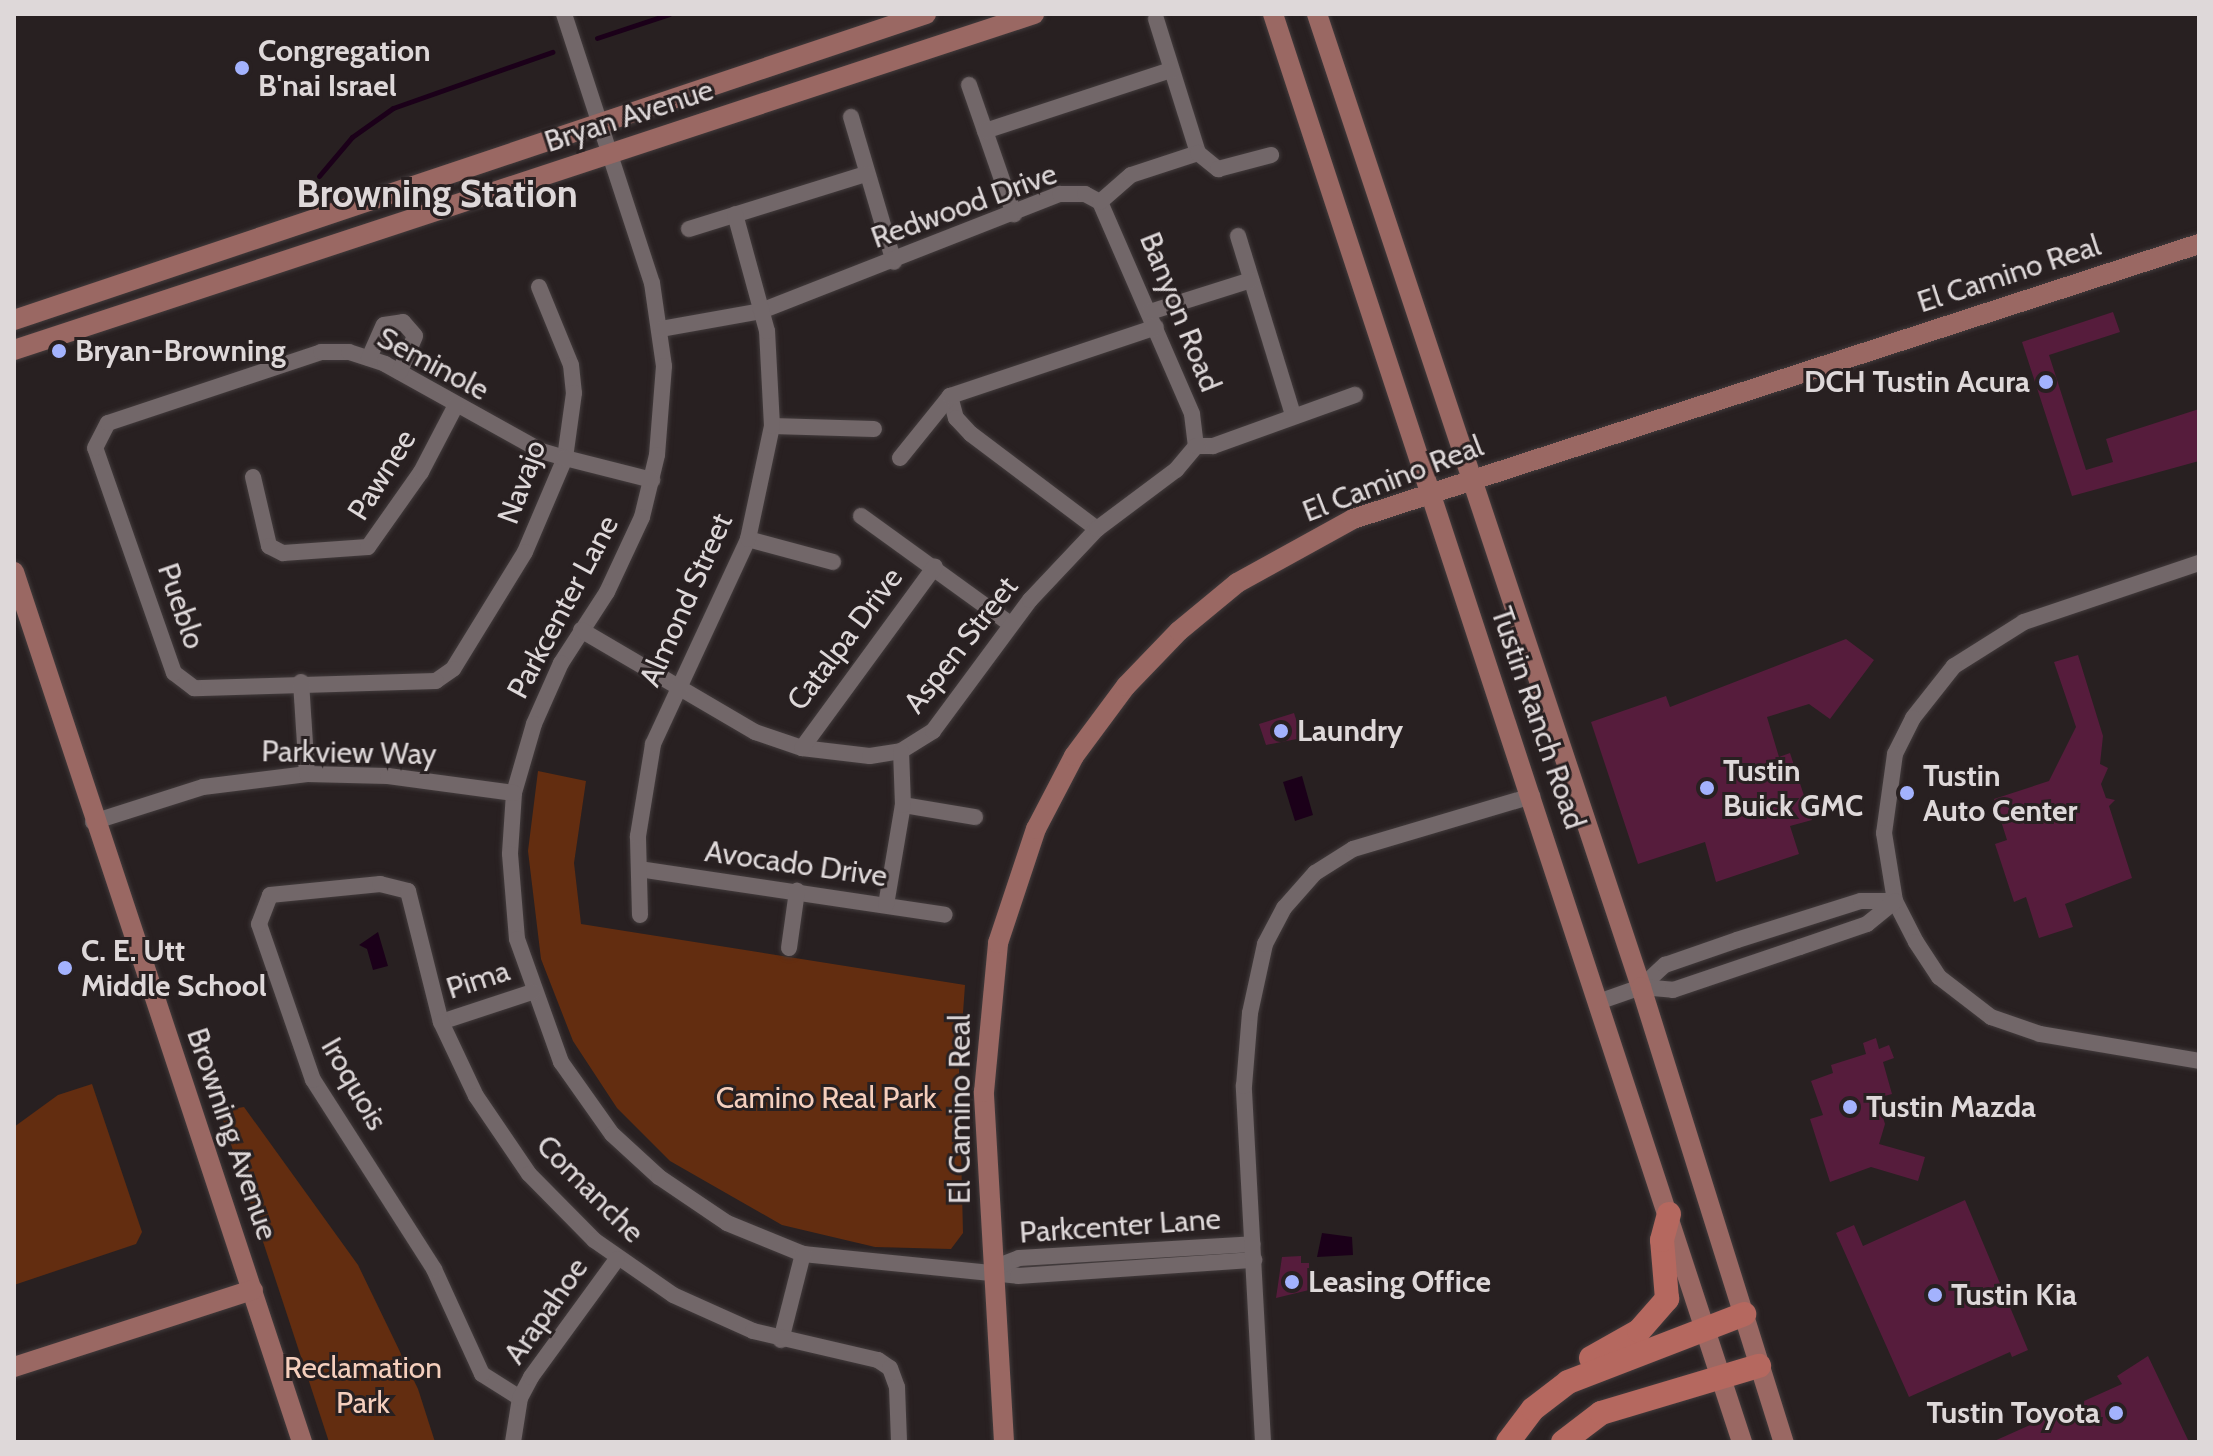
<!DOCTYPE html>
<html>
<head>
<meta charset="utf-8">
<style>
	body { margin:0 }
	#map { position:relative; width:2213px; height:1456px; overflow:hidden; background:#282021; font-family:Cabin,sans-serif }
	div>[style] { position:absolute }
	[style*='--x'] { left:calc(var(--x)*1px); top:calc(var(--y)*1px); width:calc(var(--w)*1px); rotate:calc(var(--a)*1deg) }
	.green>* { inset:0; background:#632d10 }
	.water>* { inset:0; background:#1b0019 }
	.stream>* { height:5px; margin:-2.5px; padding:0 2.5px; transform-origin:2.5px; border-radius:2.5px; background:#1b0019 }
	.building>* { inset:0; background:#561c3c }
	.roads { filter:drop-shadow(0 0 2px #423b3c) drop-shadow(0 0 2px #423b3c) }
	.minor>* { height:16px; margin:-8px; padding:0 8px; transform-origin:8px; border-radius:8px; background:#726769 }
	.major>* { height:20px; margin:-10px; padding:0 10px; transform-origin:10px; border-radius:10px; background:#9a6863 }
	.highway>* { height:24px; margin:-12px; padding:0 12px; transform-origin:12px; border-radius:12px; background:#b5685f }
	.dots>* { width:22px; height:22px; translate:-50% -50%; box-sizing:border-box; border:4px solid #282021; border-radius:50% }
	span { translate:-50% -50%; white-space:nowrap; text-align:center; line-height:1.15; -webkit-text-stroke:6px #282021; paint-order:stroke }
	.poi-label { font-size:30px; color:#ded8d9; font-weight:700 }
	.left { translate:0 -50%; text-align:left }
	.right { translate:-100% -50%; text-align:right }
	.street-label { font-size:30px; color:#ded8d9 }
	.park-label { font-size:30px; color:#f5cfbd }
	.district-label { font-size:38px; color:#ded8d9; font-weight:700 }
	.frame { position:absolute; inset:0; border:16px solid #ded8d9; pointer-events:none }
</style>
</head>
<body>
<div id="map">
	<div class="green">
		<i style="clip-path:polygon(538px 771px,586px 781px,574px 863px,581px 924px,965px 985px,959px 1069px,963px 1233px,951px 1249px,875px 1247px,782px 1225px,670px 1161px,617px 1108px,573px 1041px,541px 959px,528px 851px)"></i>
		<i style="clip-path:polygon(92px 1084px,142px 1232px,136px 1244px,14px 1285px,14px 1127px,58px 1095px)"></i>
		<i style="clip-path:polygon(244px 1107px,358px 1265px,418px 1389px,435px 1442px,329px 1442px,220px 1111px)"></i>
	</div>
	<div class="water">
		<i style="clip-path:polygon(1302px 776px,1313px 815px,1295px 821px,1283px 782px)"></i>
		<i style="clip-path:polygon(378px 932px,388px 966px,373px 970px,367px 949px,359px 945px)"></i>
		<i style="clip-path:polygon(1322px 1233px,1352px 1237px,1353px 1255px,1317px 1257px)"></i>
	</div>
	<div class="stream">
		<i style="--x:597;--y:38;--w:76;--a:-18.4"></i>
		<i style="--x:319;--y:176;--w:51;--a:-49.8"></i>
		<i style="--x:352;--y:137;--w:50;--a:-35.3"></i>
		<i style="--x:393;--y:108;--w:169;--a:-19.4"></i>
	</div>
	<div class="building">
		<i style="clip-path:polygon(2113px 312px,2120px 332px,2049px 355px,2086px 470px,2113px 462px,2106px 439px,2199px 409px,2199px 461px,2072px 496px,2022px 342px)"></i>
		<i style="clip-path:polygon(1846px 639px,1874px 660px,1830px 719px,1809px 704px,1767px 717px,1779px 757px,1790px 753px,1812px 820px,1790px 826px,1799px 854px,1716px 882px,1705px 842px,1638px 864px,1591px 722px,1666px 696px,1670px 707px)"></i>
		<i style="clip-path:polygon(2078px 655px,2103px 736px,2100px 764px,2108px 768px,2101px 784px,2106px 798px,2115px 800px,2109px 806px,2132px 878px,2065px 904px,2073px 927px,2039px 938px,2026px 897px,2014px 902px,1995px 844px,2007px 840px,1994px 799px,2049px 781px,2076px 727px,2054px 662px)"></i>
		<i style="clip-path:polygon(1294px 713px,1302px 738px,1266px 745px,1259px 724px)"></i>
		<i style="clip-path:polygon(1876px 1038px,1879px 1049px,1889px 1045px,1894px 1058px,1883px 1062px,1892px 1094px,1877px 1098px,1885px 1124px,1879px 1144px,1925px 1157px,1918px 1181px,1871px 1167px,1830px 1182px,1810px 1119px,1823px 1115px,1811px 1081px,1833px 1073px,1831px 1065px,1866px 1054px,1863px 1043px)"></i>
		<i style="clip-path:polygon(1965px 1200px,2028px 1350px,2012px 1357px,2010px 1352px,1909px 1397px,1836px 1233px,1854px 1225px,1863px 1246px)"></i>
		<i style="clip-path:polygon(1301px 1256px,1301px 1263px,1309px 1263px,1309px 1290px,1276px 1298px,1282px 1257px)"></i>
		<i style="clip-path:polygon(2148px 1356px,2189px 1442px,1992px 1442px,2122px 1384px,2117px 1376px)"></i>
	</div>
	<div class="roads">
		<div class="minor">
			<i style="--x:564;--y:14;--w:283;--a:71.9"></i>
			<i style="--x:652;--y:283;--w:84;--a:81.8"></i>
			<i style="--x:664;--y:366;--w:89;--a:94.5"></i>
			<i style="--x:657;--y:455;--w:64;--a:103.6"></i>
			<i style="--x:642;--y:517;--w:83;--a:115"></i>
			<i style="--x:607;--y:592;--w:85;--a:122.9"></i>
			<i style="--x:561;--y:663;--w:67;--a:113.9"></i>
			<i style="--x:534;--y:724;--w:72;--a:106.2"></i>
			<i style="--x:514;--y:793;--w:61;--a:93.8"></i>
			<i style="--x:510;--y:854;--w:85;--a:85.3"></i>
			<i style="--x:517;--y:939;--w:131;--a:70.3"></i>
			<i style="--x:561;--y:1062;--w:88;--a:54.7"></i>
			<i style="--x:612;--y:1134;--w:64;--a:42.5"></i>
			<i style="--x:659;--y:1177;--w:82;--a:34.1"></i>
			<i style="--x:727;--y:1223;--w:82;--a:22.2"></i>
			<i style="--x:803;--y:1254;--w:216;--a:5.8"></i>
			<i style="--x:1018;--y:1276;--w:237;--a:-3.9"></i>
			<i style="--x:1156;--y:19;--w:140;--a:72.6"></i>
			<i style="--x:969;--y:85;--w:137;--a:70.8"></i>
			<i style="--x:851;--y:117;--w:151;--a:73.5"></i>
			<i style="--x:985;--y:131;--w:196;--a:-18.2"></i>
			<i style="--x:1100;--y:202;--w:231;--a:66.5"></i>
			<i style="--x:1192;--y:414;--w:32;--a:83"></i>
			<i style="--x:689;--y:229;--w:185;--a:-17.3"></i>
			<i style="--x:1238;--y:236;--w:187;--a:72.9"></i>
			<i style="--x:539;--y:287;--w:84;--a:67.7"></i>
			<i style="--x:571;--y:365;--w:28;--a:84"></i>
			<i style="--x:574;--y:393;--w:66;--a:97.9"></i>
			<i style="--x:565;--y:458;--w:102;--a:113.1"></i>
			<i style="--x:525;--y:552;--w:137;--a:121.6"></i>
			<i style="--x:453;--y:669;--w:21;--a:145"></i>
			<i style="--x:436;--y:681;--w:242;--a:178.3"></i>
			<i style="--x:194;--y:688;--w:25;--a:-143"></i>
			<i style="--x:174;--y:673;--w:238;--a:-109.3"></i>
			<i style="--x:95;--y:448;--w:28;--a:-63"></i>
			<i style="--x:108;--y:423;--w:225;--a:-18.4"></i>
			<i style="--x:321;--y:352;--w:28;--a:0"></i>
			<i style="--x:349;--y:352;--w:38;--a:18"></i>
			<i style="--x:385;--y:364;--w:179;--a:29.1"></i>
			<i style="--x:541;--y:451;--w:25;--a:16"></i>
			<i style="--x:565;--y:458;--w:90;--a:14.2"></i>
			<i style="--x:1150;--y:312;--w:106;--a:-17.6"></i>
			<i style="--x:661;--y:329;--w:102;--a:-10.2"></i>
			<i style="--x:761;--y:311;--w:321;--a:-21.4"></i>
			<i style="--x:1060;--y:194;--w:25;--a:0"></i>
			<i style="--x:1085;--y:194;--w:17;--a:28"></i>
			<i style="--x:1100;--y:202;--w:41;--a:-41.1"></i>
			<i style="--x:1131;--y:175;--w:71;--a:-18.2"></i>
			<i style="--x:1198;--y:153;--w:26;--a:39"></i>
			<i style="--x:1218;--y:169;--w:55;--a:-14.8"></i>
			<i style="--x:369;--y:358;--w:36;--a:-66"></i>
			<i style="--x:384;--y:325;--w:19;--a:-9"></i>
			<i style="--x:403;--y:322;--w:18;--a:49"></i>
			<i style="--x:415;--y:336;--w:39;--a:113"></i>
			<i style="--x:950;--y:396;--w:23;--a:75"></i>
			<i style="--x:956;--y:418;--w:22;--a:47"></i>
			<i style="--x:971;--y:434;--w:158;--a:37"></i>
			<i style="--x:772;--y:426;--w:102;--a:1.7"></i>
			<i style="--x:900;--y:458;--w:80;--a:-51.1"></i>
			<i style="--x:950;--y:396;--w:217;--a:-18.5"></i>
			<i style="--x:253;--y:477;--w:71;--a:76.9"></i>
			<i style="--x:269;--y:546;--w:16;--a:27"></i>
			<i style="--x:283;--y:553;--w:85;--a:-4"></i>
			<i style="--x:368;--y:547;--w:92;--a:-54.8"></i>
			<i style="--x:421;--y:472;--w:76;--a:-62.4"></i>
			<i style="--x:861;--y:516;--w:184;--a:35.9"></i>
			<i style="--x:748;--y:539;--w:88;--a:15.1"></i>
			<i style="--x:2199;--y:563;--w:185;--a:161.4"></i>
			<i style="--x:2024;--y:622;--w:83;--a:147.8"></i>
			<i style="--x:1954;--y:666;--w:66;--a:128.3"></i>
			<i style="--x:1913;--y:718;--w:40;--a:116.6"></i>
			<i style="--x:1895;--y:754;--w:80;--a:97.9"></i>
			<i style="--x:1884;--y:833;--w:69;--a:80.8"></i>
			<i style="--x:1895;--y:901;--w:46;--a:62.9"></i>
			<i style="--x:1916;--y:942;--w:42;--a:56.7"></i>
			<i style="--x:1939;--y:977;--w:66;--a:37.6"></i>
			<i style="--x:1991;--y:1017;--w:52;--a:19.1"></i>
			<i style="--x:2040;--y:1034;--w:161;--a:9.6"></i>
			<i style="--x:581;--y:630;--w:202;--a:30.4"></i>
			<i style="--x:755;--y:732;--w:50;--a:18.8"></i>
			<i style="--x:802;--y:748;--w:68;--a:6.7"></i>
			<i style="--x:870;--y:756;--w:31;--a:-9"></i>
			<i style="--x:901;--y:751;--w:38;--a:-32"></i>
			<i style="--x:933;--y:731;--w:163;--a:-53.5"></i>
			<i style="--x:1030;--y:600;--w:98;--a:-46.7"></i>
			<i style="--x:1097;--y:529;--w:99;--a:-36.8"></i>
			<i style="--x:1176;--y:470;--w:31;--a:-50"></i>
			<i style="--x:1196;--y:446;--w:17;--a:0"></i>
			<i style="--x:1213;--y:446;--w:151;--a:-19.8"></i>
			<i style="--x:301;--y:682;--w:92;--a:86.3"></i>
			<i style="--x:802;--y:748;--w:225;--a:-53.8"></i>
			<i style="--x:903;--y:805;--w:73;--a:9.5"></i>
			<i style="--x:93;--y:822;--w:115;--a:-17.7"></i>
			<i style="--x:203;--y:787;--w:105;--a:-7.1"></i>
			<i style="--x:307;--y:774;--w:81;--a:1.4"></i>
			<i style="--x:388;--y:776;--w:127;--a:7.7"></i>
			<i style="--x:639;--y:869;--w:309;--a:8.5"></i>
			<i style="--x:886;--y:905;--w:101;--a:-80.4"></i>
			<i style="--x:903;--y:805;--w:54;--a:-92.1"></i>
			<i style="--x:640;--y:915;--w:79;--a:-91.5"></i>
			<i style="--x:638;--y:836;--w:93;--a:-80.7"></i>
			<i style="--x:653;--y:744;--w:226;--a:-65.1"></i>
			<i style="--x:748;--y:539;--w:116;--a:-78"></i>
			<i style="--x:772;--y:426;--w:95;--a:-93"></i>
			<i style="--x:767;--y:331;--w:121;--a:-105.3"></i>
			<i style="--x:789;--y:948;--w:58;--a:-82"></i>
			<i style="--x:1641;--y:987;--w:33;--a:-43"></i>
			<i style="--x:1665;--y:965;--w:76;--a:-19.1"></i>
			<i style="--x:1737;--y:940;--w:130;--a:-17.5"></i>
			<i style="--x:1861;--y:901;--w:34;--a:0"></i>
			<i style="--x:1601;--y:1001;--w:42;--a:-19.3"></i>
			<i style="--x:1641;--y:987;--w:32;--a:5"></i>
			<i style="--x:1673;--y:990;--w:134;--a:-18.7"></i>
			<i style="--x:1800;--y:947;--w:71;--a:-18.9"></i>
			<i style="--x:1867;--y:924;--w:36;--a:-39"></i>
			<i style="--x:441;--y:1022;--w:96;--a:-18.2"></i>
			<i style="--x:993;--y:1268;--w:28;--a:-21"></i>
			<i style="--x:1019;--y:1258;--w:234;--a:-3.4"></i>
			<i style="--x:781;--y:1340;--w:89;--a:-75.7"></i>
			<i style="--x:520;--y:1398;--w:45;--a:-147.7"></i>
			<i style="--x:482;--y:1374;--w:115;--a:-114.6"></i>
			<i style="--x:434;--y:1269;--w:224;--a:-122.6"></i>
			<i style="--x:313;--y:1080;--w:165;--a:-109.1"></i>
			<i style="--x:259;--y:924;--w:31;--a:-69"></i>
			<i style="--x:270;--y:895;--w:111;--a:-5.7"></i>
			<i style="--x:380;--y:884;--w:29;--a:14"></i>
			<i style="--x:408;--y:891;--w:135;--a:75.9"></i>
			<i style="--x:441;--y:1022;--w:82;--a:64.7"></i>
			<i style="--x:476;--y:1096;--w:94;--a:55.8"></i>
			<i style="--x:529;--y:1174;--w:93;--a:45.4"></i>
			<i style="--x:594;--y:1240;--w:96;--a:34.8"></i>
			<i style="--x:673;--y:1295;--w:88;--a:24.2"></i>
			<i style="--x:753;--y:1331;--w:128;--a:13.1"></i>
			<i style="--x:878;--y:1360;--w:14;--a:34"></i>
			<i style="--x:890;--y:1368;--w:20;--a:70"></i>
			<i style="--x:897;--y:1387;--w:55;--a:87.9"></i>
			<i style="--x:513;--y:1442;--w:45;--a:-81"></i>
			<i style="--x:520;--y:1398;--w:24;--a:-62"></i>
			<i style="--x:531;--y:1377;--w:146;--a:-53.9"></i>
			<i style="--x:1263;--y:1442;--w:357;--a:-93.1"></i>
			<i style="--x:1244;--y:1086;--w:73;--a:-85.3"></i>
			<i style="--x:1250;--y:1013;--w:71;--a:-77.7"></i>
			<i style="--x:1265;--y:944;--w:41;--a:-62.2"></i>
			<i style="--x:1284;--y:908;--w:47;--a:-48.5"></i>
			<i style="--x:1315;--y:873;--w:45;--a:-32.3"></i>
			<i style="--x:1353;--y:849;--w:187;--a:-16.5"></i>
		</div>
		<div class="major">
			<i style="--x:1273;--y:14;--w:1503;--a:71.82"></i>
			<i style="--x:1317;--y:14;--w:1026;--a:71.58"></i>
			<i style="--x:1641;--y:987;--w:477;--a:72.6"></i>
			<i style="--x:14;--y:320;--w:962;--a:-18.55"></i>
			<i style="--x:14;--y:350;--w:1074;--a:-18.23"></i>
			<i style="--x:14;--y:572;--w:916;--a:71.68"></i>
			<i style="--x:14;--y:1367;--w:251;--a:-17.9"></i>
			<i style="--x:1004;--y:1442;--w:351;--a:-93.3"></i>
			<i style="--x:984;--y:1092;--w:150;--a:-84.6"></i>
			<i style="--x:998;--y:943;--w:120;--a:-71.6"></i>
			<i style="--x:1036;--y:829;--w:82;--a:-62.5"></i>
			<i style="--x:1074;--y:756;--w:87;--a:-53.4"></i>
			<i style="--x:1126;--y:686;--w:76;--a:-46.1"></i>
			<i style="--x:1179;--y:631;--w:75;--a:-39.6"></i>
			<i style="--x:1237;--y:583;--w:132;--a:-28.9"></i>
			<i style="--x:1353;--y:519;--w:890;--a:-18.01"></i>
		</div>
		<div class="highway">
			<i style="--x:1591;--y:1358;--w:55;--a:-29.4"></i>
			<i style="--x:1639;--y:1331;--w:43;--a:-48.8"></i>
			<i style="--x:1667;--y:1299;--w:59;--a:-94.8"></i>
			<i style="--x:1662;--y:1240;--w:27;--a:-75"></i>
			<i style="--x:1508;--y:1442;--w:41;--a:-52.9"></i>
			<i style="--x:1533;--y:1409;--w:44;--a:-37.6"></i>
			<i style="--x:1568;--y:1382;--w:189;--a:-21.1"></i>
			<i style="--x:1563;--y:1442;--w:48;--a:-37.3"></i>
			<i style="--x:1601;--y:1413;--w:165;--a:-16.6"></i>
		</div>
	</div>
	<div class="dots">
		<i style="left:242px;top:68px;background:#a3b2fd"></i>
		<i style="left:59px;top:351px;background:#a3b2fd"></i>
		<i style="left:2046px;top:382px;background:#a3b2fd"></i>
		<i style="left:1281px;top:731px;background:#a3b2fd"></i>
		<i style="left:1707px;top:788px;background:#a3b2fd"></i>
		<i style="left:1907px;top:793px;background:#a3b2fd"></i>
		<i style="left:65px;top:968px;background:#a3b2fd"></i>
		<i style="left:1850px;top:1107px;background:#a3b2fd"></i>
		<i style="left:1292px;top:1282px;background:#a3b2fd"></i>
		<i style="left:1935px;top:1295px;background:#a3b2fd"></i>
		<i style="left:2116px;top:1413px;background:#a3b2fd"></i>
	</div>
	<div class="poi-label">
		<span class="left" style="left:258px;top:68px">Congregation<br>B'nai Israel</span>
		<span class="left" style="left:75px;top:351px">Bryan-Browning</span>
		<span class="right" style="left:2030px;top:382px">DCH Tustin Acura</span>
		<span class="left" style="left:1297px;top:731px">Laundry</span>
		<span class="left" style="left:1723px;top:788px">Tustin<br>Buick GMC</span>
		<span class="left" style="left:1923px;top:793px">Tustin<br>Auto Center</span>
		<span class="left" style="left:81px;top:968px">C. E. Utt<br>Middle School</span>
		<span class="left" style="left:1866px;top:1107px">Tustin Mazda</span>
		<span class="left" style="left:1308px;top:1282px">Leasing Office</span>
		<span class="left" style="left:1951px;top:1295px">Tustin Kia</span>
		<span class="right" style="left:2100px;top:1413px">Tustin Toyota</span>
	</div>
	<div class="street-label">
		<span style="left:629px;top:116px;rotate:-18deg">Bryan Avenue</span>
		<span style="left:964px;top:206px;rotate:-20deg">Redwood Drive</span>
		<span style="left:2009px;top:274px;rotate:-18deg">El Camino Real</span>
		<span style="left:1180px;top:312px;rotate:68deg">Banyon Road</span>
		<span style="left:433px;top:364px;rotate:28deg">Seminole</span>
		<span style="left:382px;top:475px;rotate:-58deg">Pawnee</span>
		<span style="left:1393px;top:479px;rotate:-21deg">El Camino Real</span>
		<span style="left:522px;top:482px;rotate:-70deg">Navajo</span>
		<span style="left:686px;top:600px;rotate:-66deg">Almond Street</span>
		<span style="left:181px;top:606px;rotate:71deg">Pueblo</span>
		<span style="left:563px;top:607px;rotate:-62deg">Parkcenter Lane</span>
		<span style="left:845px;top:639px;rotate:-53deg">Catalpa Drive</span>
		<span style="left:961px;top:645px;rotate:-52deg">Aspen Street</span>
		<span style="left:1538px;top:718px;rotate:71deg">Tustin Ranch Road</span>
		<span style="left:349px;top:753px;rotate:1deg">Parkview Way</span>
		<span style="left:796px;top:864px;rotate:8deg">Avocado Drive</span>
		<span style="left:478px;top:980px;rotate:-18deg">Pima</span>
		<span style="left:354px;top:1084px;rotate:60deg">Iroquois</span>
		<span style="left:960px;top:1109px;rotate:-90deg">El Camino Real</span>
		<span style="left:232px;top:1134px;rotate:71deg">Browning Avenue</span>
		<span style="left:590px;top:1189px;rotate:45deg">Comanche</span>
		<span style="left:1120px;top:1226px;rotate:-4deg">Parkcenter Lane</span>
		<span style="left:546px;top:1311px;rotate:-55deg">Arapahoe</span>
	</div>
	<div class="park-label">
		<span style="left:826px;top:1098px">Camino Real Park</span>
		<span style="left:363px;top:1385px">Reclamation<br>Park</span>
	</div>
	<div class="district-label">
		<span style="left:437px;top:194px">Browning Station</span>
	</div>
	<div class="frame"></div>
</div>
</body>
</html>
